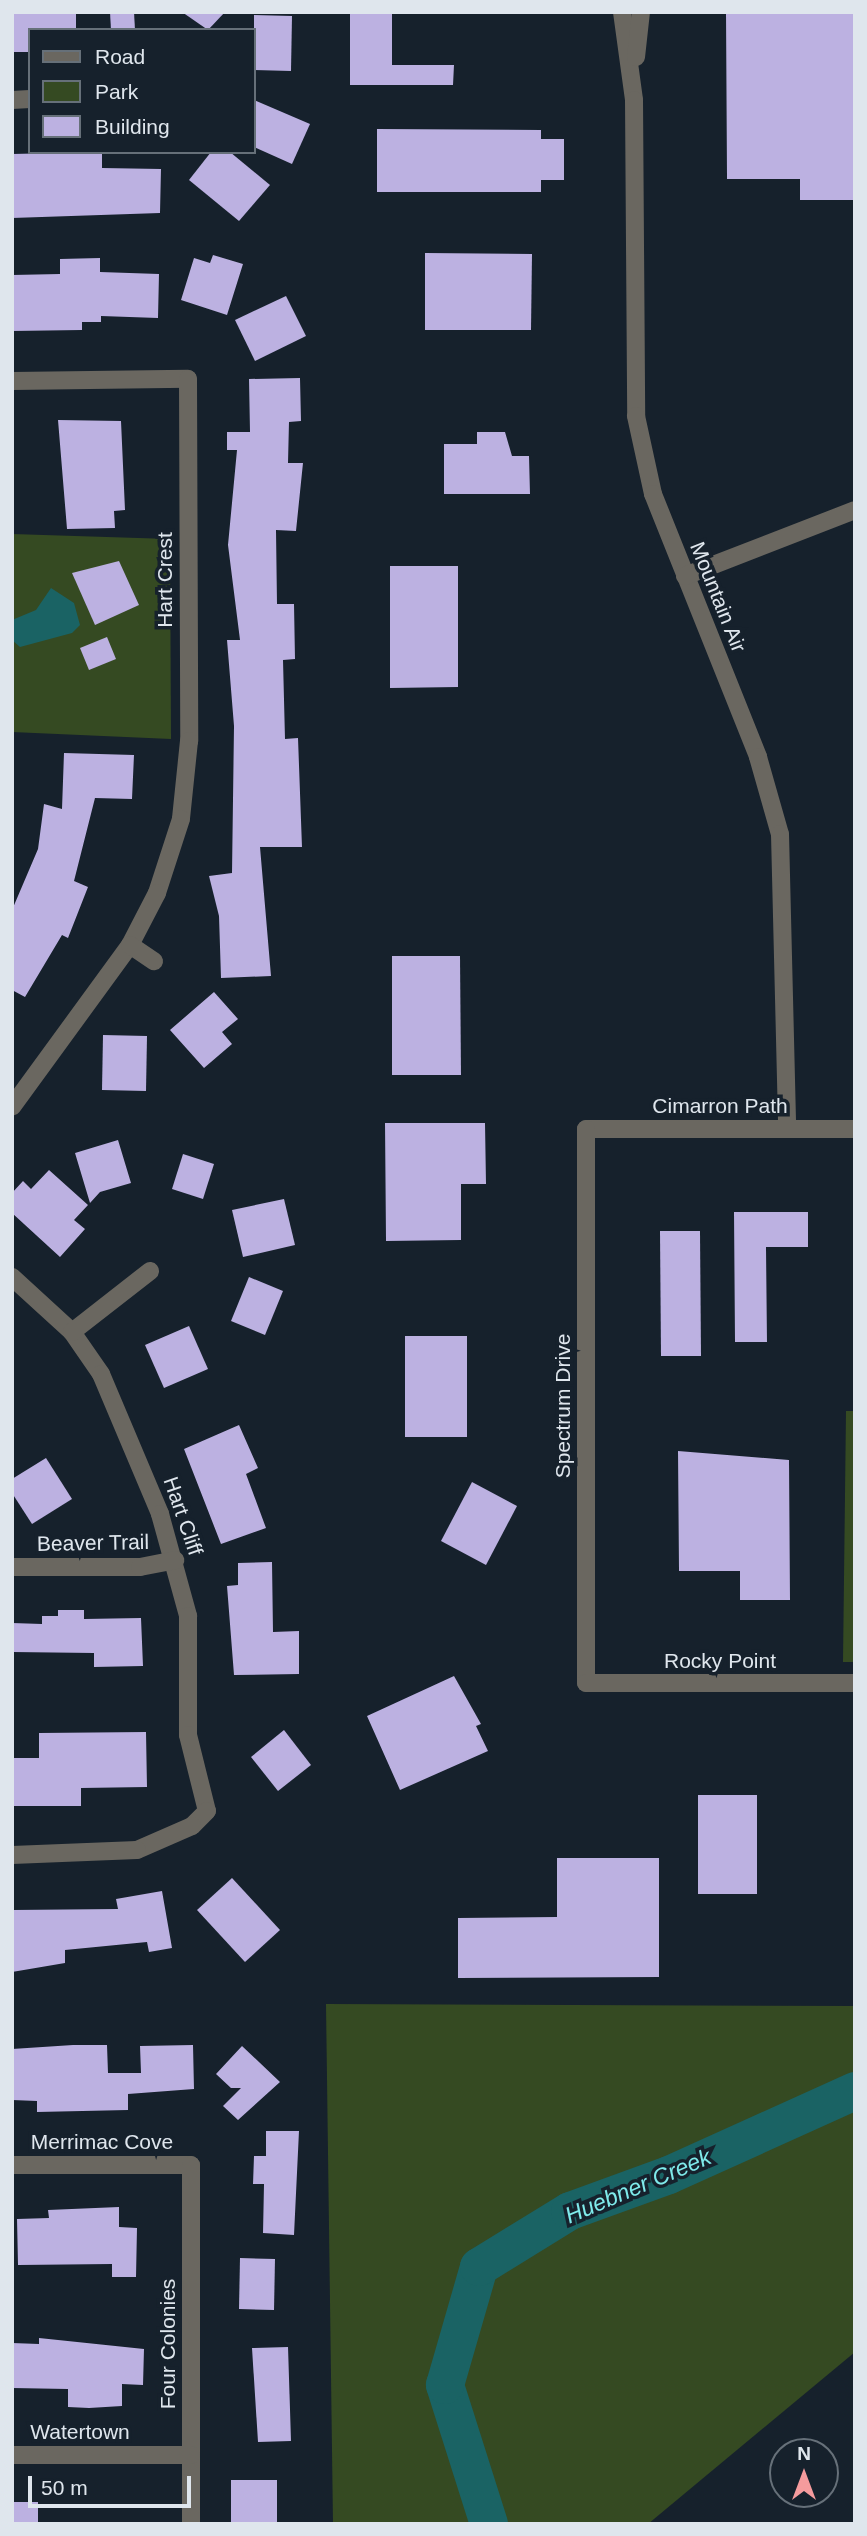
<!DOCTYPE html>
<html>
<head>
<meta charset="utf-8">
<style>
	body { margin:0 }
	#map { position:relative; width:867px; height:2536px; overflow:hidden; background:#16212c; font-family:Helvetica,sans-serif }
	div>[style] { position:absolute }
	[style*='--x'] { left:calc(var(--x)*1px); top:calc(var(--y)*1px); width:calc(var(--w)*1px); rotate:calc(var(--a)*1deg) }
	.green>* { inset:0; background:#354a22 }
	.water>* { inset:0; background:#1a6364 }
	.river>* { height:38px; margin:-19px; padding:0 19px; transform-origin:19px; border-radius:19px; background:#1a6364 }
	.building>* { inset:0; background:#bcb1e1 }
	.minor>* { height:18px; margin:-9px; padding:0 9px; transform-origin:9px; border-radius:9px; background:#6a6760 }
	span { translate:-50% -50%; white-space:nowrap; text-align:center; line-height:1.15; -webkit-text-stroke:7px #16212c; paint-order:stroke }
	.street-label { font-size:21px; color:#dfe6ed }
	.water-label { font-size:23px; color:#7feaeb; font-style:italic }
	.frame { position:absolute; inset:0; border:14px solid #dfe6ed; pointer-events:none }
	.legend { position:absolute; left:28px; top:28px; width:228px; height:126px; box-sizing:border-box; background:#16212c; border:2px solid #667079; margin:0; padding:9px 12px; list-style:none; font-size:21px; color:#dfe6ed }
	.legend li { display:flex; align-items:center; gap:14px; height:35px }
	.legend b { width:35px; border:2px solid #667079 }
	.north { position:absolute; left:769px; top:2438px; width:70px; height:70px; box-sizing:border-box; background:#16212c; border:2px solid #667079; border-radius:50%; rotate:0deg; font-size:19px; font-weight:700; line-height:28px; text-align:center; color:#dfe6ed }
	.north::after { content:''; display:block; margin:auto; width:24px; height:32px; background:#f59b9d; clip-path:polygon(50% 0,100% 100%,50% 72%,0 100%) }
	.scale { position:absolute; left:28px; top:2476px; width:163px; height:32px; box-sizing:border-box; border:4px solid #dfe6ed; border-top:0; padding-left:9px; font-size:21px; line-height:24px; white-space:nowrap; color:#dfe6ed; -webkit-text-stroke:5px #16212c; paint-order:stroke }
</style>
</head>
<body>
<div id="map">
	<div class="green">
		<i style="clip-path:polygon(12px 534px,170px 539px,171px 739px,12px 732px)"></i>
		<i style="clip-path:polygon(846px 1411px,855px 1411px,855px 1662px,843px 1662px)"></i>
		<i style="clip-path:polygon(326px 2004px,855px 2006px,855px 2352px,648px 2524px,333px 2524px)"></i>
	</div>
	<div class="water">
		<i style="clip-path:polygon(51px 588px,74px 603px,80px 625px,72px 633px,20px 647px,12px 640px,12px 620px,36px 610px)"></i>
	</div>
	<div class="river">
		<i style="--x:489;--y:2524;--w:146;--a:-107.6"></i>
		<i style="--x:445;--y:2385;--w:123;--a:-73.9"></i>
		<i style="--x:479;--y:2267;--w:107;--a:-31.6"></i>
		<i style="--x:570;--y:2211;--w:105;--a:-20"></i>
		<i style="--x:669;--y:2175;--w:204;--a:-24.3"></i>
	</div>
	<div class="building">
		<i style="clip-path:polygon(12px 12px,76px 12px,76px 30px,30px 30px,30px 52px,12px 52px)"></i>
		<i style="clip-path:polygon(110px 12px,134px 12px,135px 30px,111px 30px)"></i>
		<i style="clip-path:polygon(182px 12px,225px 12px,208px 30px)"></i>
		<i style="clip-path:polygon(350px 12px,392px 12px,392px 65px,454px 65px,453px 85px,350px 85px)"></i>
		<i style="clip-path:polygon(726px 12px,855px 12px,855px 200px,800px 200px,800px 179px,727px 179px)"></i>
		<i style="clip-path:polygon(254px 15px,292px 16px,291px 71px,254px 70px)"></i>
		<i style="clip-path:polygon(254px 100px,310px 124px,292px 164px,254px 147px)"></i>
		<i style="clip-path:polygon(377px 129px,541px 130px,541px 139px,564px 139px,564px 180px,541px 180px,541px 192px,377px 192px)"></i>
		<i style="clip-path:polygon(102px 152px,102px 168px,161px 169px,160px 213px,12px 218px,12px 154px)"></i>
		<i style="clip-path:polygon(211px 152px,230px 152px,270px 185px,239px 221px,189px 180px)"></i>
		<i style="clip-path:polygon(425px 253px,532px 254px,531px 330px,425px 330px)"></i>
		<i style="clip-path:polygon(213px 255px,243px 264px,227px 315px,181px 300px,194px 258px,210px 263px)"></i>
		<i style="clip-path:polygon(100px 258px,100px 272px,159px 274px,158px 318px,101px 316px,101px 322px,82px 322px,82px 330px,12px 331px,12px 275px,60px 274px,60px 259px)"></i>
		<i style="clip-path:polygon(286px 296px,306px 336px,255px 361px,235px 320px)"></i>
		<i style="clip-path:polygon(300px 378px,301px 421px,289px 422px,288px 463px,303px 463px,296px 531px,276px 530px,277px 604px,294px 604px,295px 659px,283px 660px,285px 739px,298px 738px,302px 847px,260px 847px,271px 976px,221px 978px,219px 916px,209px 876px,232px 873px,234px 726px,227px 640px,240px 640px,228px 545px,237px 450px,227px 450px,227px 432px,250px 432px,249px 379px)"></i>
		<i style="clip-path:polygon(58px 420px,121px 421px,125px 510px,114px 511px,115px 528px,67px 529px)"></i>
		<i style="clip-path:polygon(477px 432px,505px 432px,512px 456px,529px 456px,530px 494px,444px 494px,444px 444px,477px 444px)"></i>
		<i style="clip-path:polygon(119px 561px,139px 605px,95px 625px,72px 573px)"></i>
		<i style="clip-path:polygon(390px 566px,458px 566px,458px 687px,390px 688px)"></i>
		<i style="clip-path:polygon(107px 637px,116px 659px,89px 670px,80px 648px)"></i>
		<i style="clip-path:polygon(64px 753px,134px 755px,132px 799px,95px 798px,74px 881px,88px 887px,68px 938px,62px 935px,25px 997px,12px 990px,12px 910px,38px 849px,44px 804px,62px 809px)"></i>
		<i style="clip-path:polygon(392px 956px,460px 956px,461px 1075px,392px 1075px)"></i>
		<i style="clip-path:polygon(214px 992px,238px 1019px,222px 1032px,232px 1044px,204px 1068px,170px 1030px)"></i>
		<i style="clip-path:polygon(103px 1035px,147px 1036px,146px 1091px,102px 1090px)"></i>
		<i style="clip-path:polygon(385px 1123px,485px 1123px,486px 1184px,461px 1184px,461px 1240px,386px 1241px)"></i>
		<i style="clip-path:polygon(118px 1140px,131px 1183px,100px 1192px,90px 1203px,75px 1153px)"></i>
		<i style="clip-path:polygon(183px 1154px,214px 1164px,203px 1199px,172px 1189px)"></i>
		<i style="clip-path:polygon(49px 1170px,88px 1205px,74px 1220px,85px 1229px,60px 1257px,12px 1213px,12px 1193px,23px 1181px,31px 1189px)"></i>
		<i style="clip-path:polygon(284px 1199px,295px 1245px,243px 1257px,232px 1210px)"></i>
		<i style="clip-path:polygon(734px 1212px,808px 1212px,808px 1247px,766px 1247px,767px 1342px,735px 1342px)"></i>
		<i style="clip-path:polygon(660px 1231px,700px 1231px,701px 1356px,661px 1356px)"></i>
		<i style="clip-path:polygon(249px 1277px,283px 1291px,265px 1335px,231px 1321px)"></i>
		<i style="clip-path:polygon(189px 1326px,208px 1369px,164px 1388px,145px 1345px)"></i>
		<i style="clip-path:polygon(405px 1336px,467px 1336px,467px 1437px,405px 1437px)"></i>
		<i style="clip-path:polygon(239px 1425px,258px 1468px,246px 1474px,266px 1528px,221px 1544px,184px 1449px)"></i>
		<i style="clip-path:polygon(678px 1451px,789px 1460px,790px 1600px,740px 1600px,740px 1571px,679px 1571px)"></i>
		<i style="clip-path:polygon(46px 1458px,72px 1499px,32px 1524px,12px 1493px,12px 1479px)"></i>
		<i style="clip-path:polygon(472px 1482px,517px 1506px,486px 1565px,441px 1541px)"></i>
		<i style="clip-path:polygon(272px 1562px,273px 1632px,299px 1631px,299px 1674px,234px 1675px,227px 1586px,238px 1585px,238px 1563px)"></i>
		<i style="clip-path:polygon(58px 1610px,84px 1610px,84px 1619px,141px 1618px,143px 1666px,94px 1667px,94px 1653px,12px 1652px,12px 1623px,42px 1624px,42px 1616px,58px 1616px)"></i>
		<i style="clip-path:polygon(454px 1676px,481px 1724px,476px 1726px,488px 1751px,400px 1790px,367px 1716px)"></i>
		<i style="clip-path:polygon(284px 1730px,311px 1765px,278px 1791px,251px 1757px)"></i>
		<i style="clip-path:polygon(146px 1732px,147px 1787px,81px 1788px,81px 1806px,12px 1806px,12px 1758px,39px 1758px,39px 1733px)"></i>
		<i style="clip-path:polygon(698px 1795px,757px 1795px,757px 1894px,698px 1894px)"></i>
		<i style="clip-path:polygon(557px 1858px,659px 1858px,659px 1977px,458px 1978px,458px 1918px,557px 1917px)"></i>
		<i style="clip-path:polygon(232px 1878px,280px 1930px,245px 1962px,197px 1910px)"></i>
		<i style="clip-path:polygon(162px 1891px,172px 1948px,149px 1952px,147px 1942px,65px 1950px,65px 1963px,12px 1972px,12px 1910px,118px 1909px,116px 1899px)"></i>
		<i style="clip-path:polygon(73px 2045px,107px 2045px,108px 2073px,141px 2073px,140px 2046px,193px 2045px,194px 2089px,128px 2094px,128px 2110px,37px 2112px,37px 2101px,12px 2100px,12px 2049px)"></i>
		<i style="clip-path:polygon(242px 2046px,280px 2082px,238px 2120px,223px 2106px,241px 2088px,231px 2088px,216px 2074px)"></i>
		<i style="clip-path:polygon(266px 2131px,299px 2131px,294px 2235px,263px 2233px,264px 2184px,253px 2184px,254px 2156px,266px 2156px)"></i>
		<i style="clip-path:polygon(119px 2207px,119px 2227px,137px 2228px,136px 2277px,112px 2277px,112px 2264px,18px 2265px,17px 2219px,49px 2218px,48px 2210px)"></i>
		<i style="clip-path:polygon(240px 2258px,275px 2259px,274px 2310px,239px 2309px)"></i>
		<i style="clip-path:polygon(39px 2338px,144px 2349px,143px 2385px,122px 2384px,122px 2406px,89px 2408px,68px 2407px,68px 2389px,12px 2388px,12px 2343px,39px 2344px)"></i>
		<i style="clip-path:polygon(288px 2347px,291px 2441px,258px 2442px,252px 2348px)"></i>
		<i style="clip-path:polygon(231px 2480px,277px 2480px,277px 2524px,231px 2524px)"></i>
		<i style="clip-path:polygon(12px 2502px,38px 2502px,38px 2524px,12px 2524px)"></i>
	</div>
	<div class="minor">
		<i style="--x:622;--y:12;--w:89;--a:82.2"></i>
		<i style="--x:634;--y:100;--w:316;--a:89.6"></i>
		<i style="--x:636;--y:416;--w:80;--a:77.7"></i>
		<i style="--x:653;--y:494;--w:283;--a:68.2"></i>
		<i style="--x:758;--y:757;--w:80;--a:74.1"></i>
		<i style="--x:780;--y:834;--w:295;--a:88.6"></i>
		<i style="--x:636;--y:57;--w:45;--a:-83.7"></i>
		<i style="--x:12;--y:100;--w:18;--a:-3"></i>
		<i style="--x:12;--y:381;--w:176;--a:-0.7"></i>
		<i style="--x:188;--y:379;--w:362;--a:89.8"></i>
		<i style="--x:189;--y:741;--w:78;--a:95.9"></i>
		<i style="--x:181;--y:819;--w:78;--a:108"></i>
		<i style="--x:157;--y:893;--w:59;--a:117.4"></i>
		<i style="--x:130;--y:945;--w:200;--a:126.1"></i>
		<i style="--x:685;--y:576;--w:182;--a:-21.2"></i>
		<i style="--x:130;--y:945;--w:29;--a:34"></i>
		<i style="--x:855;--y:1129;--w:269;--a:180"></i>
		<i style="--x:586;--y:1129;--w:554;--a:90"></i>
		<i style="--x:586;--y:1683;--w:269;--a:0"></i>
		<i style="--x:12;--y:1277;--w:81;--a:42.5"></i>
		<i style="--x:72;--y:1332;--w:51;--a:55.4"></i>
		<i style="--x:101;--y:1374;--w:152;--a:67.1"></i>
		<i style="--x:160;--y:1514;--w:106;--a:74.6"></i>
		<i style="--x:188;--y:1616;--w:119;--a:90"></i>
		<i style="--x:188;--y:1735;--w:78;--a:76"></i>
		<i style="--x:207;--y:1811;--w:21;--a:135"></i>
		<i style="--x:192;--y:1826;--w:60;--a:156.4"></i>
		<i style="--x:137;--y:1850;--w:125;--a:177.7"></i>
		<i style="--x:72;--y:1332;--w:99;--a:-38"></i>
		<i style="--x:12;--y:1567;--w:128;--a:0"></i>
		<i style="--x:140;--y:1567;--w:36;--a:-11"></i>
		<i style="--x:12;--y:2165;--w:179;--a:0"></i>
		<i style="--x:191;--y:2165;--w:359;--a:90"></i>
		<i style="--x:12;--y:2455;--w:179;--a:0"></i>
	</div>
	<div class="street-label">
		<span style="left:165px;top:580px;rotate:-90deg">Hart Crest</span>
		<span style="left:718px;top:597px;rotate:68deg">Mountain Air</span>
		<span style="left:720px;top:1106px">Cimarron Path</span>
		<span style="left:563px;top:1406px;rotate:-90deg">Spectrum Drive</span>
		<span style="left:183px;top:1516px;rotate:71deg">Hart Cliff</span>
		<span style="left:93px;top:1543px;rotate:-1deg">Beaver Trail</span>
		<span style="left:720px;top:1661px">Rocky Point</span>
		<span style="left:102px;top:2142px">Merrimac Cove</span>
		<span style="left:168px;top:2344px;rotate:-90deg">Four Colonies</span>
		<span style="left:80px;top:2432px">Watertown</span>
	</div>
	<div class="water-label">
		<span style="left:638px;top:2186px;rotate:-23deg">Huebner Creek</span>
	</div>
	<div class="frame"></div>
	<ul class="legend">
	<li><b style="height:9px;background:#6a6760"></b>Road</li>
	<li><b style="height:19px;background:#354a22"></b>Park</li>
	<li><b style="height:19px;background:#bcb1e1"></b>Building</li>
	</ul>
	<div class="north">N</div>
	<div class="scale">50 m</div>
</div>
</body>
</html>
